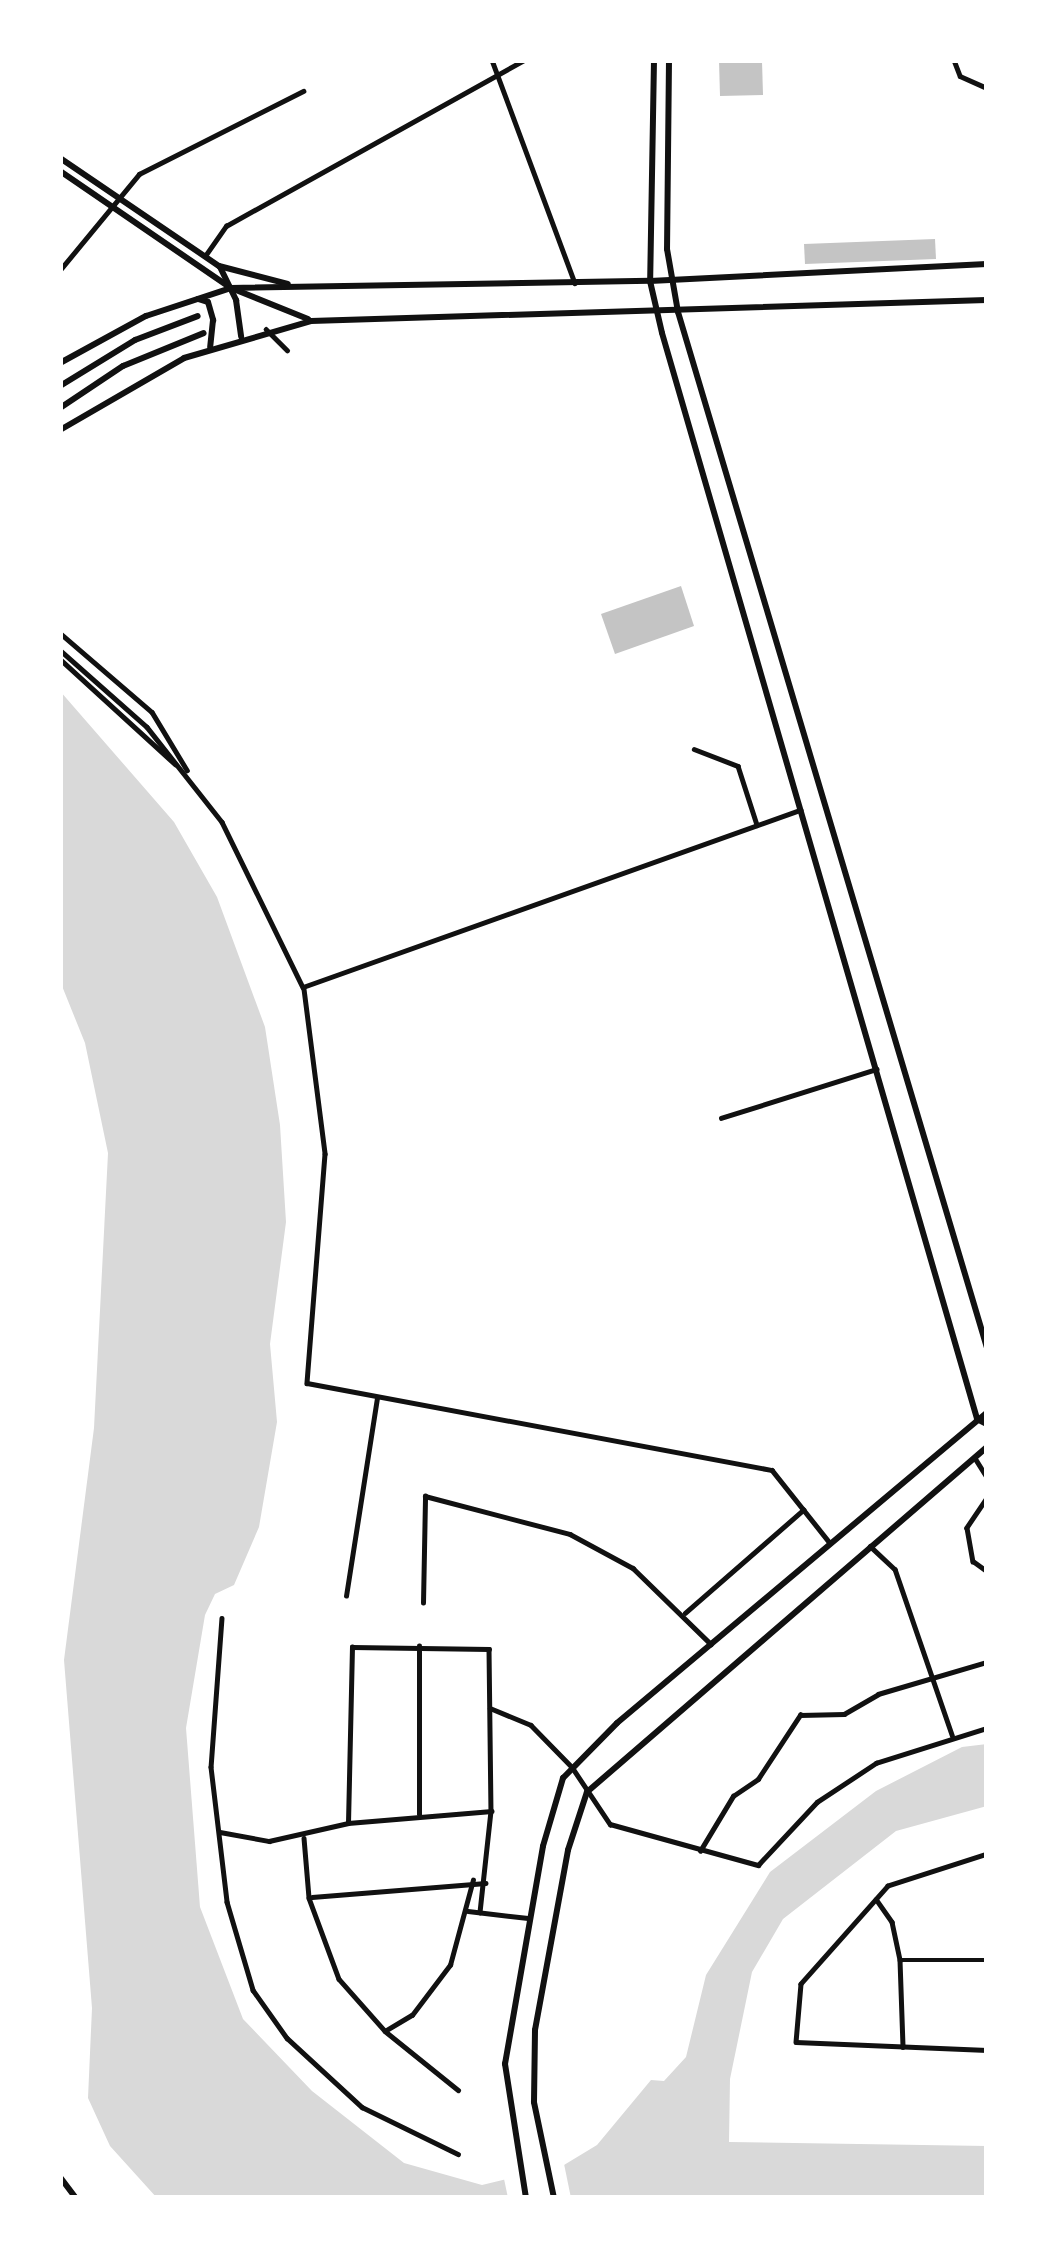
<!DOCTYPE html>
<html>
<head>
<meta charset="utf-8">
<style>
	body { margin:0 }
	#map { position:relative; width:1047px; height:2258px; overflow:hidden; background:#fff; font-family:Figtree,sans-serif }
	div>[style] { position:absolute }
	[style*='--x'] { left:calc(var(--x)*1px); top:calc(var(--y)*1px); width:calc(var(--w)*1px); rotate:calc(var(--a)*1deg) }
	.water>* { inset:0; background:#d9d9d9 }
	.pier>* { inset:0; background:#fff }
	.building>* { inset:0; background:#c4c4c4 }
	.minor>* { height:4.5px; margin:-2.25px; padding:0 2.25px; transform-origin:2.25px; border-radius:2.25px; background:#111 }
	.tertiary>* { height:4.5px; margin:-2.25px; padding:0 2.25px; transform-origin:2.25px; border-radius:2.25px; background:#111 }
	.secondary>* { height:6px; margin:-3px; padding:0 3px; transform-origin:3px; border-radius:3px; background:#111 }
	.trunk>* { height:6px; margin:-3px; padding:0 3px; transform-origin:3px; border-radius:3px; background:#111 }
	span { translate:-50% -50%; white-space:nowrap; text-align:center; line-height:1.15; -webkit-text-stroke:9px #fff; paint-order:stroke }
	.frame { position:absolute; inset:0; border:63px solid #fff; pointer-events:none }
</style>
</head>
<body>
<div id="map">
	<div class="water">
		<i style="clip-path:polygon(60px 691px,174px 822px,217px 897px,265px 1027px,280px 1125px,286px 1222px,270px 1344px,277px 1422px,259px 1527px,234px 1585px,215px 1594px,205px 1615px,186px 1728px,200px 1907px,243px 2019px,312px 2091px,404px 2163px,482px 2185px,564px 2165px,597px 2145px,651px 2080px,664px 2081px,686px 2057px,706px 1975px,770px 1872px,876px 1791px,962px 1747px,987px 1744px,987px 1806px,896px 1831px,783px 1919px,752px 1972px,730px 2079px,729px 2142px,987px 2146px,987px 2198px,157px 2198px,110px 2146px,88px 2098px,92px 2008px,64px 1660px,94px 1428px,108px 1153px,85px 1043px,60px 981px)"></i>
	</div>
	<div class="pier">
		<i style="clip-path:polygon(563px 2159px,571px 2198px,508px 2198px,503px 2174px)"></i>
	</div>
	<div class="building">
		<i style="clip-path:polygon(719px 60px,762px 61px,763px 95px,720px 96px)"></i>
		<i style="clip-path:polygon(935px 239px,936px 259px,805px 264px,804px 244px)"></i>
		<i style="clip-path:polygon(681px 586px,694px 626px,615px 654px,601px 614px)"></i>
	</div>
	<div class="minor">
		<i style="--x:492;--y:60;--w:238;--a:69.6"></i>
		<i style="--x:954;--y:60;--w:17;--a:69"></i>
		<i style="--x:960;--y:76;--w:30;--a:24"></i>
		<i style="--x:205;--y:256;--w:37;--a:-55"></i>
		<i style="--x:226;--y:226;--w:341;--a:-29.1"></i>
		<i style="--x:60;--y:270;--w:124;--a:-50.5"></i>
		<i style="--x:139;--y:174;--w:184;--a:-26.8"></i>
		<i style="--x:266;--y:329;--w:30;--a:45"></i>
		<i style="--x:694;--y:749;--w:47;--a:21.1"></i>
		<i style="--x:738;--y:766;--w:62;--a:72.1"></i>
		<i style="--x:304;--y:989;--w:166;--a:82.7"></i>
		<i style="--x:325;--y:1154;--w:230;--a:94.5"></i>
		<i style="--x:307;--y:1383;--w:473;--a:10.6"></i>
		<i style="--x:772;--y:1470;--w:93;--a:51.5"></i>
		<i style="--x:721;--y:1118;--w:163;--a:-17.5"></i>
		<i style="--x:975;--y:1458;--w:22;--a:58"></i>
		<i style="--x:987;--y:1498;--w:36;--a:124"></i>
		<i style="--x:967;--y:1528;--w:34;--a:80"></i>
		<i style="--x:973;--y:1561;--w:17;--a:36"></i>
		<i style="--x:870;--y:1546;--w:34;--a:43"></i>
		<i style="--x:895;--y:1569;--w:176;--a:71"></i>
		<i style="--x:346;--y:1596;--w:201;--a:-81.1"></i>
		<i style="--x:423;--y:1603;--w:107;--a:-88.9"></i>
		<i style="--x:425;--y:1496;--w:150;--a:14.7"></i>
		<i style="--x:570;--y:1534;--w:72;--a:28.4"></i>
		<i style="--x:633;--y:1568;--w:109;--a:44.3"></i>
		<i style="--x:685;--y:1613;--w:157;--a:-41.1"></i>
		<i style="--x:222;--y:1618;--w:149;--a:94.2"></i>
		<i style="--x:211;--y:1767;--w:136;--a:83.2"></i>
		<i style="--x:227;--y:1902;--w:92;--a:73.5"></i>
		<i style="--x:253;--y:1990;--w:59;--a:54.7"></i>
		<i style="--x:287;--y:2038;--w:102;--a:42.6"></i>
		<i style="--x:362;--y:2107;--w:107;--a:26.1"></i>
		<i style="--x:490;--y:1708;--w:44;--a:22.5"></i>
		<i style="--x:531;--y:1725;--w:59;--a:45.7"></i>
		<i style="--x:572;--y:1767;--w:69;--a:56.3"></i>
		<i style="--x:610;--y:1824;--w:154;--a:15.5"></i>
		<i style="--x:758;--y:1865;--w:86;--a:-46.9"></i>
		<i style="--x:817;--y:1802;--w:71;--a:-33.5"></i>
		<i style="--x:876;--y:1763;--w:116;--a:-17.5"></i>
		<i style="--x:419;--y:1814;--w:168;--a:-90"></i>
		<i style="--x:348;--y:1823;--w:176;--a:-88.7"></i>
		<i style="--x:352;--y:1647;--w:137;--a:0.8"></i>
		<i style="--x:489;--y:1649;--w:162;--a:89.3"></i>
		<i style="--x:491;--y:1811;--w:102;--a:96.2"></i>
		<i style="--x:220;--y:1832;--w:50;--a:10.4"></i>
		<i style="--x:269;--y:1841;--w:81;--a:-12.8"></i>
		<i style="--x:348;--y:1823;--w:144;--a:-4.8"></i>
		<i style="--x:304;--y:1838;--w:60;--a:85.2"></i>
		<i style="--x:309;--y:1898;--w:86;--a:69.7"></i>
		<i style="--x:339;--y:1979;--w:69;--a:48.5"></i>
		<i style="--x:385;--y:2031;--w:94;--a:38.9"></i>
		<i style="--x:700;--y:1851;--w:64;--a:-59"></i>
		<i style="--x:733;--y:1796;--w:30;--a:-34"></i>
		<i style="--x:758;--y:1779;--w:77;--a:-56.7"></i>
		<i style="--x:800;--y:1715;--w:44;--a:-1.3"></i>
		<i style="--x:844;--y:1714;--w:39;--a:-30"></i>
		<i style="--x:878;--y:1694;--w:114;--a:-16.4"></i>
		<i style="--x:987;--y:1854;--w:104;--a:162.1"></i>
		<i style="--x:888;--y:1886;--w:131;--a:131.6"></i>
		<i style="--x:801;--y:1984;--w:58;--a:94.9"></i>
		<i style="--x:796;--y:2042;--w:191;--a:2.4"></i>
		<i style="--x:312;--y:1897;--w:174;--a:-4.6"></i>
		<i style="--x:876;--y:1899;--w:28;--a:55"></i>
		<i style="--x:892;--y:1922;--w:39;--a:78"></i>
		<i style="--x:900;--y:1960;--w:87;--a:0"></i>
		<i style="--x:468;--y:1911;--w:60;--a:6.7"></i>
		<i style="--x:900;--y:1960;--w:87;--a:88"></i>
		<i style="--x:385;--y:2031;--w:31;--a:-31"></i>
		<i style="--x:412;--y:2015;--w:63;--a:-52.8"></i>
		<i style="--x:450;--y:1965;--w:88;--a:-74.9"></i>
	</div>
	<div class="tertiary">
		<i style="--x:60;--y:633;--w:121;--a:40.7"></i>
		<i style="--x:152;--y:712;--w:68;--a:58.9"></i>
		<i style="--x:60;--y:650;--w:116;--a:41.5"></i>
		<i style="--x:147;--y:727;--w:121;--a:51.7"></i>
		<i style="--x:222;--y:822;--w:184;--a:63.9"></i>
		<i style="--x:303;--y:987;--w:528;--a:-19.6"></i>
		<i style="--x:60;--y:659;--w:156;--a:42.4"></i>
	</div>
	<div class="secondary">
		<i style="--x:654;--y:60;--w:221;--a:91"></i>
		<i style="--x:650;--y:281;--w:53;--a:77"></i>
		<i style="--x:662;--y:333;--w:1131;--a:73.82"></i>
		<i style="--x:977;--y:1419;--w:11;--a:27"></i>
		<i style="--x:669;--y:60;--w:189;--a:90.6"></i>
		<i style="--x:667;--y:249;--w:64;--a:80.1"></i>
		<i style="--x:678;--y:312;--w:1081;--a:73.39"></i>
		<i style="--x:60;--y:158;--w:192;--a:34.2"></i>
		<i style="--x:219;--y:266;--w:71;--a:14.6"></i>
		<i style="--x:60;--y:171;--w:207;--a:34.4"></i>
		<i style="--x:231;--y:288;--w:83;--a:21.9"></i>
		<i style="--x:220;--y:267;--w:37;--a:64"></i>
		<i style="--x:236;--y:300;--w:37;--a:82"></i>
		<i style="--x:198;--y:299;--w:10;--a:17"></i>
		<i style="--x:208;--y:302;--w:19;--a:74"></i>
		<i style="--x:213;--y:320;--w:27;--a:96"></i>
		<i style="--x:60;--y:363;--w:98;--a:-28.7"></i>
		<i style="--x:146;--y:316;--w:89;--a:-18.2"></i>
		<i style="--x:231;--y:288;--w:419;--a:-1"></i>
		<i style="--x:650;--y:281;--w:337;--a:-2.9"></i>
		<i style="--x:60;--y:430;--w:143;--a:-30.1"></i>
		<i style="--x:184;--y:358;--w:132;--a:-16.2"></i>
		<i style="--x:311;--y:321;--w:676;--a:-1.78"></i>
		<i style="--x:60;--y:2177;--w:26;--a:53"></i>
		<i style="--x:526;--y:2198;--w:136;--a:-98.9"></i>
		<i style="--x:505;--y:2064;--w:221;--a:-80.1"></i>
		<i style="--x:543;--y:1846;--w:71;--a:-73.6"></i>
		<i style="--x:563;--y:1778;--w:77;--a:-45.5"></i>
		<i style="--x:617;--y:1723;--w:483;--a:-40"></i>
		<i style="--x:554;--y:2198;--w:98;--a:-101.8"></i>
		<i style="--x:534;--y:2102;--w:72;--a:-89.2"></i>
		<i style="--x:535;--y:2030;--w:183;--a:-79.6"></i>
		<i style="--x:568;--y:1850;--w:61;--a:-71.9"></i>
		<i style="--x:587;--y:1792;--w:528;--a:-40.78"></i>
	</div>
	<div class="trunk">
		<i style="--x:60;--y:386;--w:88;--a:-31.5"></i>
		<i style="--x:135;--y:340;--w:67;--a:-20.9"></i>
		<i style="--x:60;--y:408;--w:76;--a:-33.7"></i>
		<i style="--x:123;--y:366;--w:87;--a:-22.2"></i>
	</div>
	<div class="frame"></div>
</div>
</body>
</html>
